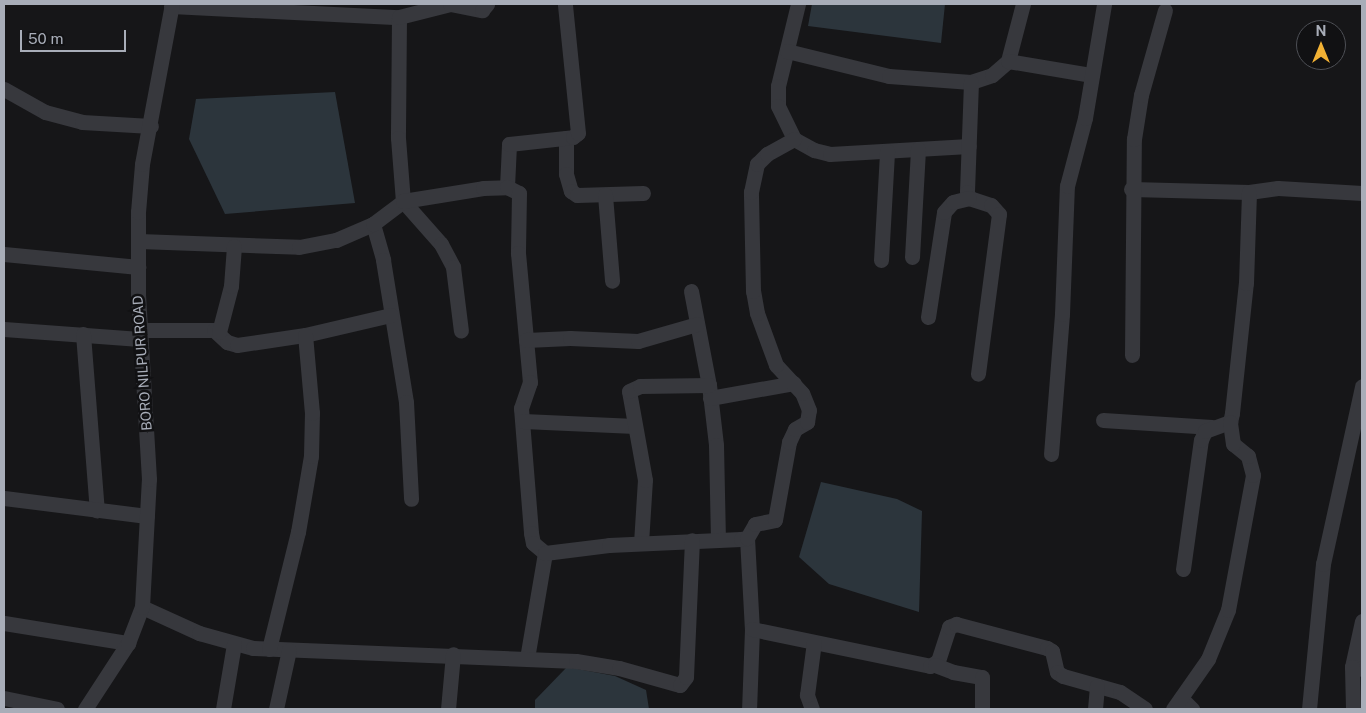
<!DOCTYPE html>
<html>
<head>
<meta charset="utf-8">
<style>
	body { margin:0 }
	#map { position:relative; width:1366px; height:713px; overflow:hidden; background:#161618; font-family:"Public Sans",sans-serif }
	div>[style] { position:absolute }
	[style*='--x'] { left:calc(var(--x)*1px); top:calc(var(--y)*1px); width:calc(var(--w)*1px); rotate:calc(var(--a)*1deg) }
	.water>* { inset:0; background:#2c353c }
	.minor>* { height:15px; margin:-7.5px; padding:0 7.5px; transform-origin:7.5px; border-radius:7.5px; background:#37383d }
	span { translate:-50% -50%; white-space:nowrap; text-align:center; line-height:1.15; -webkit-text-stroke:5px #111113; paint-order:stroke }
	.street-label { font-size:14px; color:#a8adb8 }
	.frame { position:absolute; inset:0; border:5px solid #a8adb8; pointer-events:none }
	.north { position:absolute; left:1296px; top:20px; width:50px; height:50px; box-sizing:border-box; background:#111113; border:1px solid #4d4f55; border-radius:50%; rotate:0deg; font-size:14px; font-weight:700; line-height:20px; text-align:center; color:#a8adb8 }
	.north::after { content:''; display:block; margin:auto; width:18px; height:22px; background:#f2b134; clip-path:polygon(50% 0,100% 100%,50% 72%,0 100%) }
	.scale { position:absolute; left:20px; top:30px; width:106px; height:22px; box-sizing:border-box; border:2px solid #a8adb8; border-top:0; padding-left:6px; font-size:15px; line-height:18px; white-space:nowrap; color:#a8adb8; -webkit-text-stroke:4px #111113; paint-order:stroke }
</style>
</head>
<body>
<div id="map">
	<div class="water">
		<i style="clip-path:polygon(812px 4px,945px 4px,941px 43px,808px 26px)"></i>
		<i style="clip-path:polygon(335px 92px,355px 203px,225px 214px,189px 139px,196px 99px)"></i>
		<i style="clip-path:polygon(821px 482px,897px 499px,922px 511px,919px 612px,829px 584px,799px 557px)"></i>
		<i style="clip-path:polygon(567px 667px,615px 676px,646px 690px,649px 709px,535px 709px,535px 700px)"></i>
	</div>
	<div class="minor">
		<i style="--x:798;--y:4;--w:84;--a:103.7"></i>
		<i style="--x:778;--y:86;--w:20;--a:90"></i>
		<i style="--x:778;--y:106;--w:37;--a:64"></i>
		<i style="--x:794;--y:139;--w:23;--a:29"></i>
		<i style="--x:814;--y:150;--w:16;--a:14"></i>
		<i style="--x:830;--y:154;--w:139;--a:-3.3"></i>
		<i style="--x:171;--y:6;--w:228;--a:2.8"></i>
		<i style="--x:399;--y:17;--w:121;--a:90.5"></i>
		<i style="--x:398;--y:138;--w:63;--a:85.5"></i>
		<i style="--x:403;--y:201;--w:57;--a:48.5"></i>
		<i style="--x:441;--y:244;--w:26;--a:62"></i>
		<i style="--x:453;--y:267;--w:64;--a:82.9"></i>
		<i style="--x:399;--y:17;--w:53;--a:-14.3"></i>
		<i style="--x:450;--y:4;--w:33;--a:11"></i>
		<i style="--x:482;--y:10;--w:8;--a:-50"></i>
		<i style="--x:787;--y:51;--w:105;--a:13.8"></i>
		<i style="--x:889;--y:76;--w:82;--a:4.2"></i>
		<i style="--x:971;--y:82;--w:22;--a:-18"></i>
		<i style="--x:992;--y:75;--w:21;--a:-41"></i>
		<i style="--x:1008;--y:61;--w:59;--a:-75.3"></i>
		<i style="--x:1008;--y:61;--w:85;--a:9.5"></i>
		<i style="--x:971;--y:82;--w:110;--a:92.1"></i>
		<i style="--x:967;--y:192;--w:6;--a:72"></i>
		<i style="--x:969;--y:198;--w:23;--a:18"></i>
		<i style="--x:991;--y:205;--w:12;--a:48"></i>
		<i style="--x:999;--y:214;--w:161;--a:97.5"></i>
		<i style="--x:4;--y:89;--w:47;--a:29.3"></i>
		<i style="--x:45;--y:112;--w:38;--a:15"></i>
		<i style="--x:82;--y:122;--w:69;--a:3.3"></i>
		<i style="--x:566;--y:138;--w:36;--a:90"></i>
		<i style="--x:566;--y:174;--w:18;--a:74"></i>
		<i style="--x:571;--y:191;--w:7;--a:34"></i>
		<i style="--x:577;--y:195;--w:66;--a:-1.7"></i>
		<i style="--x:507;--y:187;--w:43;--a:-87.3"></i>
		<i style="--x:509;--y:144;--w:64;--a:-6.2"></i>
		<i style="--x:573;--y:137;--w:6;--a:-39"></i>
		<i style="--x:578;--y:133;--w:130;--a:-95.8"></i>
		<i style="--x:1131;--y:189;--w:118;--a:1.5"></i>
		<i style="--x:1249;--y:192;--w:29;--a:-8"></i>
		<i style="--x:1278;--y:188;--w:84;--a:3.4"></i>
		<i style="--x:605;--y:195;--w:86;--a:85.3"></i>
		<i style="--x:373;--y:224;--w:37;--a:74"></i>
		<i style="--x:383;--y:260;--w:144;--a:80.8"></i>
		<i style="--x:406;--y:402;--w:97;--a:87"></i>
		<i style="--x:139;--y:241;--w:160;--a:2.1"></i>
		<i style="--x:299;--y:247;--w:38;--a:-11"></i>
		<i style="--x:336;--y:240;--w:40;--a:-23.4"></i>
		<i style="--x:373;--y:224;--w:38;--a:-37"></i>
		<i style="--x:403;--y:201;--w:81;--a:-9.2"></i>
		<i style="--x:483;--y:188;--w:24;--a:-2"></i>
		<i style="--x:507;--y:187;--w:13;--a:27"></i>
		<i style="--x:519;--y:193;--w:60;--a:91"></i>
		<i style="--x:518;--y:253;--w:130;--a:84.7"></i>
		<i style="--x:530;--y:382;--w:28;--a:109"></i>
		<i style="--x:521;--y:408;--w:125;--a:85.4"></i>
		<i style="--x:531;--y:533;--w:10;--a:79"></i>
		<i style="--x:533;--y:543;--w:16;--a:40"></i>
		<i style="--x:545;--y:553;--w:107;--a:99.7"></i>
		<i style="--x:4;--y:254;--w:135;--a:5.5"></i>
		<i style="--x:912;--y:257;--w:108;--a:-86.8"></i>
		<i style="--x:881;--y:260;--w:109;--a:-86.8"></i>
		<i style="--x:691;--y:291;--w:96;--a:79.2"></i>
		<i style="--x:709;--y:385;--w:60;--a:83.3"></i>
		<i style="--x:716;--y:445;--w:95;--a:88.8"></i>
		<i style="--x:928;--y:317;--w:106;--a:-81.3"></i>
		<i style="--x:944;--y:212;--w:13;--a:-48"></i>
		<i style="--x:953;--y:202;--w:16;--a:-14"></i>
		<i style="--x:4;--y:329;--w:136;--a:4.2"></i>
		<i style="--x:140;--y:330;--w:74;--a:0"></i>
		<i style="--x:214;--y:330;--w:18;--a:43"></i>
		<i style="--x:227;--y:342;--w:10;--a:17"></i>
		<i style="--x:237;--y:345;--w:69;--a:-8.4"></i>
		<i style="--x:305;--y:335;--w:88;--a:-13.1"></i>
		<i style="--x:219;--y:332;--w:48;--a:-75.4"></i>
		<i style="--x:231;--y:286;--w:40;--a:-85.7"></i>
		<i style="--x:83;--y:334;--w:177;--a:85.5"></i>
		<i style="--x:526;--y:340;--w:44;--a:-2.6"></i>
		<i style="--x:570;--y:338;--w:68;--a:2.5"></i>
		<i style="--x:638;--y:341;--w:61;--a:-16.1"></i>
		<i style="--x:1132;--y:355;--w:216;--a:-89.5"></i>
		<i style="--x:1134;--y:139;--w:45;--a:-81"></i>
		<i style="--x:1141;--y:95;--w:88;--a:-74.2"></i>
		<i style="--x:710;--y:398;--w:85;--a:-10.1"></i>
		<i style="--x:1103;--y:420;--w:109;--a:3.7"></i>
		<i style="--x:523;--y:421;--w:112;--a:2.6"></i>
		<i style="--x:1051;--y:454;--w:140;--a:-85.5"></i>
		<i style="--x:1062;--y:314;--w:128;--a:-87.8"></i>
		<i style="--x:1067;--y:186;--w:70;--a:-75.2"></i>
		<i style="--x:1085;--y:118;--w:116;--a:-80.5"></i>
		<i style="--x:4;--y:498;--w:144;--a:7.2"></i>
		<i style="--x:747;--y:538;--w:91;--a:86.9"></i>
		<i style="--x:752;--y:629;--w:80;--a:92.1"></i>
		<i style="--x:641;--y:543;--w:63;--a:-86.4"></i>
		<i style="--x:645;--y:480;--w:90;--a:-100.2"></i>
		<i style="--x:629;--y:391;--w:12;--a:-24"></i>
		<i style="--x:640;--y:386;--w:69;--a:-0.8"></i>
		<i style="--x:545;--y:553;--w:64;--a:-7.1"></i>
		<i style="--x:609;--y:545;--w:132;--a:-2.6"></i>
		<i style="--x:741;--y:539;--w:6;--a:-9"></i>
		<i style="--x:747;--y:538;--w:16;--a:-60"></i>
		<i style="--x:755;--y:524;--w:20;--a:-11"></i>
		<i style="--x:775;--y:520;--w:79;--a:-79.8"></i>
		<i style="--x:789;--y:442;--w:14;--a:-65"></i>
		<i style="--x:795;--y:429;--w:14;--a:-30"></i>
		<i style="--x:807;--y:422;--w:12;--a:-81"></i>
		<i style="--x:809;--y:410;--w:18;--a:-112"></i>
		<i style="--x:802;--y:393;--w:38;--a:-133"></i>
		<i style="--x:776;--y:365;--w:55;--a:-110.1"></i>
		<i style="--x:757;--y:313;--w:22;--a:-100"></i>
		<i style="--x:753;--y:291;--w:99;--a:-91.2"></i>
		<i style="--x:751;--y:192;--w:29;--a:-78"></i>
		<i style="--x:757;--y:164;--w:14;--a:-45"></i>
		<i style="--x:767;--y:154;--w:31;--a:-29"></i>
		<i style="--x:1183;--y:569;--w:130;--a:-82.1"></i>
		<i style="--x:1201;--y:440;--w:10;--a:-66"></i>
		<i style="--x:1205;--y:431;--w:27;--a:-20"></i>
		<i style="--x:1230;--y:422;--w:9;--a:-77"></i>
		<i style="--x:1232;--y:413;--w:131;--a:-83.9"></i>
		<i style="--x:1246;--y:283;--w:91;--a:-88.1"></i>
		<i style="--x:142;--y:607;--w:63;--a:24.5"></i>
		<i style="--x:199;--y:633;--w:56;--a:15.5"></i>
		<i style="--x:253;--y:648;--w:323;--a:2.3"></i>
		<i style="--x:576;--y:661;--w:44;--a:9.2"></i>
		<i style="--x:619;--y:668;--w:63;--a:15.6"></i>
		<i style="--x:680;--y:685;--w:10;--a:-53"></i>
		<i style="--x:686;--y:677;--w:137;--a:-87.5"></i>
		<i style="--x:1362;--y:621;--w:47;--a:102.3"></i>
		<i style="--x:1352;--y:667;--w:10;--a:11"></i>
		<i style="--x:4;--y:623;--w:126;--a:9.2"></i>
		<i style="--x:752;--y:629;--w:182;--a:11.7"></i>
		<i style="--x:930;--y:666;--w:9;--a:-32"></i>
		<i style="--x:938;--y:661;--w:36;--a:-72"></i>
		<i style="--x:949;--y:627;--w:8;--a:-23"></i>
		<i style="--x:956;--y:624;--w:94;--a:14.8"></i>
		<i style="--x:1047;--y:648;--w:6;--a:31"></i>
		<i style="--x:1052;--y:651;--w:22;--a:77"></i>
		<i style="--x:1057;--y:672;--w:7;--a:34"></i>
		<i style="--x:1063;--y:676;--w:59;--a:15.7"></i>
		<i style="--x:1120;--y:692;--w:30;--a:34"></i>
		<i style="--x:269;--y:649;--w:121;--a:-76.1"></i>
		<i style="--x:298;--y:532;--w:77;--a:-80.3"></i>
		<i style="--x:311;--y:456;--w:43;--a:-88.7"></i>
		<i style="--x:312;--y:413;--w:78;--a:-95.1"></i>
		<i style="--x:935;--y:665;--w:19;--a:21"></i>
		<i style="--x:953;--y:672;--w:29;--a:10"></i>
		<i style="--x:982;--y:677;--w:32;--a:90"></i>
		<i style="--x:1352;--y:667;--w:42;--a:88.6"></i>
		<i style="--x:4;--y:698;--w:54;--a:11.7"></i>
		<i style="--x:1181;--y:698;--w:16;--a:45"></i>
		<i style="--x:85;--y:709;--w:79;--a:-56.9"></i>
		<i style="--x:128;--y:643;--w:39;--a:-69"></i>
		<i style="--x:142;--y:607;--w:128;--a:-86.9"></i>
		<i style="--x:149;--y:479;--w:183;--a:-93.4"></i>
		<i style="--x:138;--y:296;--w:84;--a:-90"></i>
		<i style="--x:138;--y:212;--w:48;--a:-85.2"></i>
		<i style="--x:142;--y:164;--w:163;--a:-79.4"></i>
		<i style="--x:223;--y:709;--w:66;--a:-80.4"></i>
		<i style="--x:276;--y:709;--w:60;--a:-77.6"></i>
		<i style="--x:448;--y:709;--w:55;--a:-84.8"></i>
		<i style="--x:812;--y:709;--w:15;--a:-110"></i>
		<i style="--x:807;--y:695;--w:53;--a:-82.5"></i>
		<i style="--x:1095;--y:709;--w:23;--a:-85"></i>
		<i style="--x:1173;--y:709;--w:61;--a:-55"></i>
		<i style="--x:1208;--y:659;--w:53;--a:-67.8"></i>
		<i style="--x:1228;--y:610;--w:137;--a:-79.5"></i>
		<i style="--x:1253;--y:475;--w:20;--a:-105"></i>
		<i style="--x:1248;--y:456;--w:19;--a:-141"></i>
		<i style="--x:1233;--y:444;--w:22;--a:-98"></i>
		<i style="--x:1309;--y:709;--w:146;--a:-84.5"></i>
		<i style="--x:1323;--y:564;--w:182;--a:-77.6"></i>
	</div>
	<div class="street-label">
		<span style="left:142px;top:363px;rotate:-94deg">BORO NILPUR ROAD</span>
	</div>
	<div class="frame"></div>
	<div class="north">N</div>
	<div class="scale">50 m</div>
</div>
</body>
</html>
